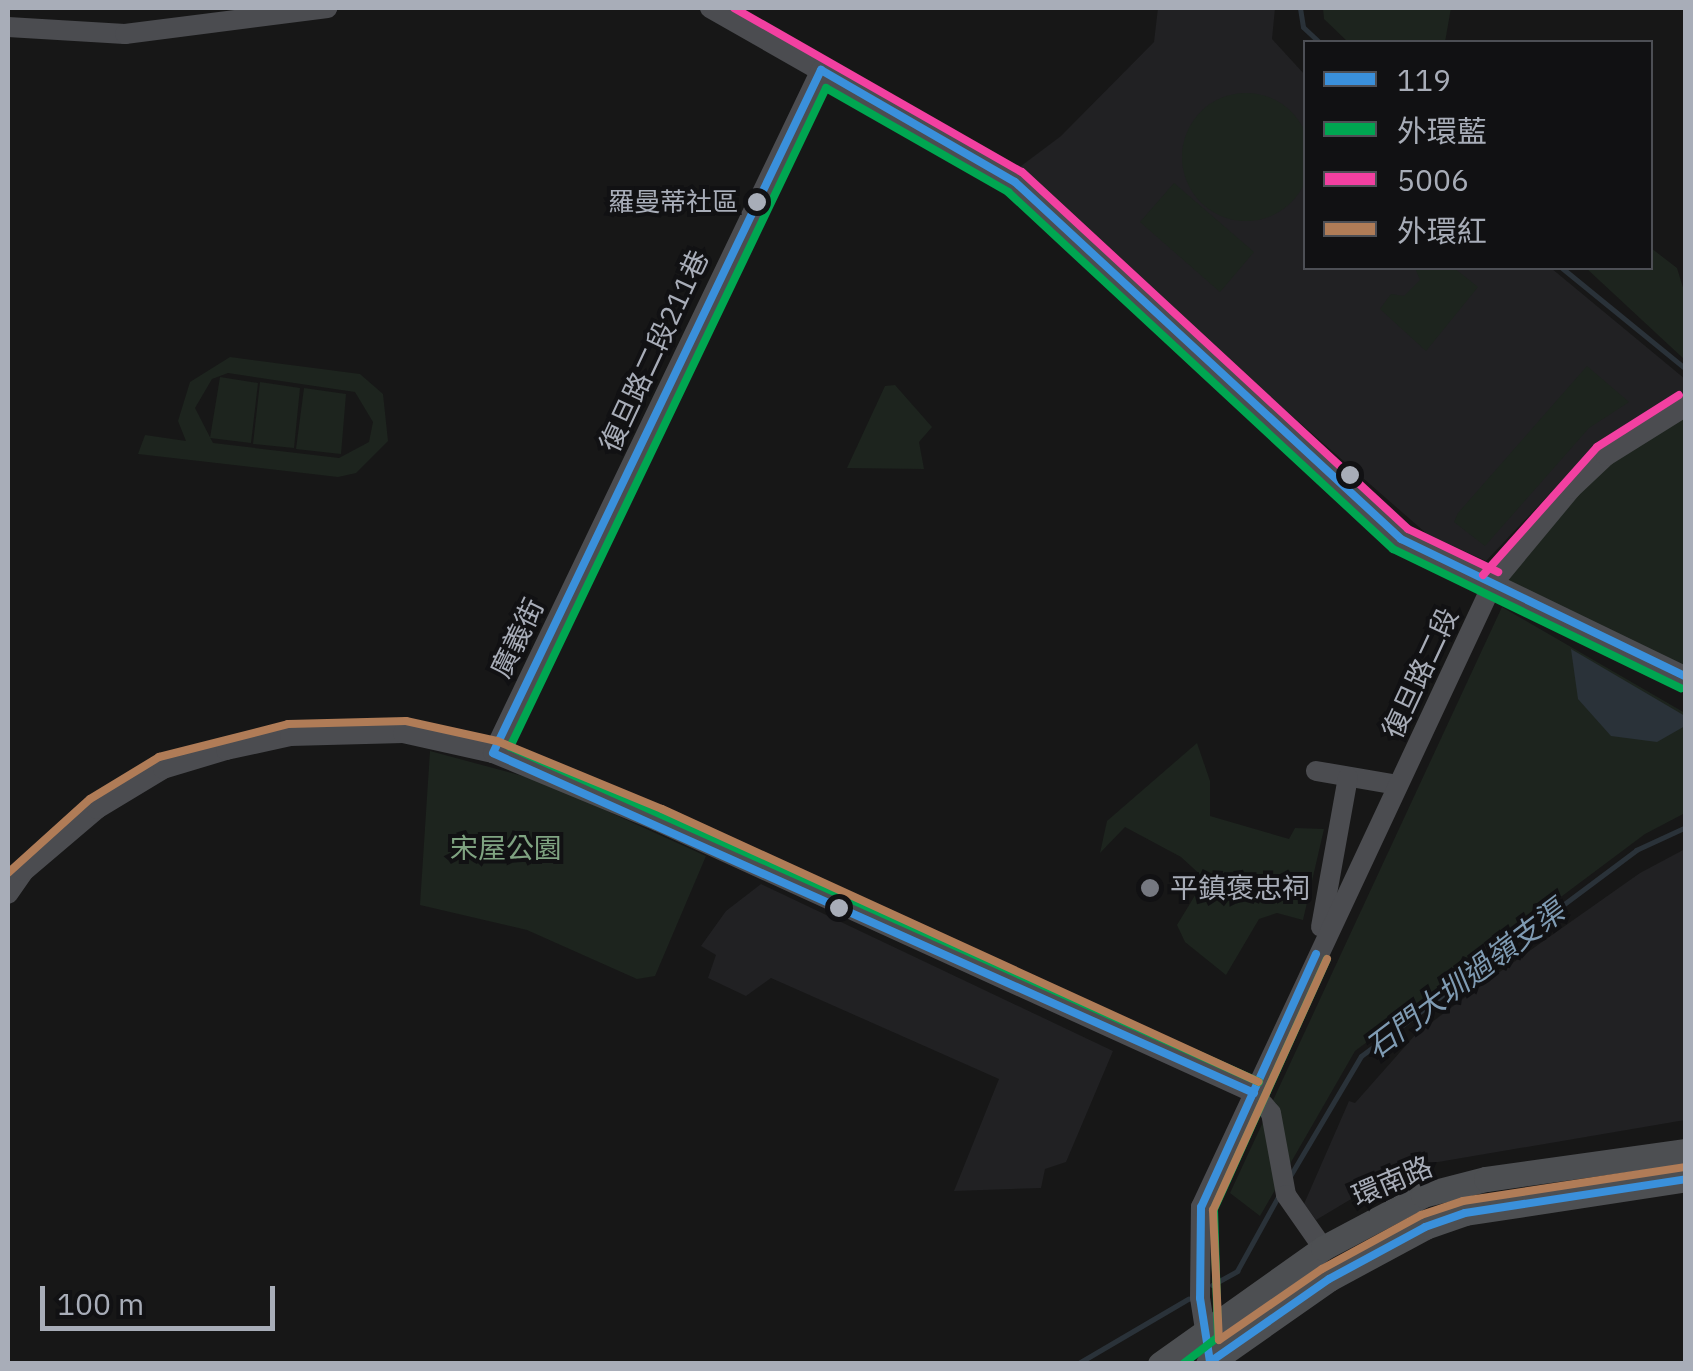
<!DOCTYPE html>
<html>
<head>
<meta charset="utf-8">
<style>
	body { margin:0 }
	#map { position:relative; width:1693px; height:1371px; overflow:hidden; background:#171717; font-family:"IBM Plex Sans","Noto Sans TC",sans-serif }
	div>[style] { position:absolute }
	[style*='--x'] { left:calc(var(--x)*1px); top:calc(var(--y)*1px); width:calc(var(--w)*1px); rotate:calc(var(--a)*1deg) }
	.built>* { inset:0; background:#212123 }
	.green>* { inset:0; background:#1d241e }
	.round { border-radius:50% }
	.water>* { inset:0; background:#2a3239 }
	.stream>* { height:5px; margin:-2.5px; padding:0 2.5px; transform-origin:2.5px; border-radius:2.5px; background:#2a3239 }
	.minor>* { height:20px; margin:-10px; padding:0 10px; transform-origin:10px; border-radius:10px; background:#4b4c50 }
	.major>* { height:25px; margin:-12.5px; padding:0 12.5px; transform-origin:12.5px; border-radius:12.5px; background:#4d4f52 }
	.bus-1>* { height:8px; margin:-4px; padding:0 4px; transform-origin:4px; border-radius:4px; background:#3a90db }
	.bus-2>* { height:8px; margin:-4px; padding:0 4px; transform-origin:4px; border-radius:4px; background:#00a651 }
	.bus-3>* { height:8px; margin:-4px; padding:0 4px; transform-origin:4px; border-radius:4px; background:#f240a1 }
	.bus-4>* { height:8px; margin:-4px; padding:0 4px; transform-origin:4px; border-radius:4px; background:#b07c57 }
	.dots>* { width:28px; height:28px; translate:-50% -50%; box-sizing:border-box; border:5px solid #111113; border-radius:50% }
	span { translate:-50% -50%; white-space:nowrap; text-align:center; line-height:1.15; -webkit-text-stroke:8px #111113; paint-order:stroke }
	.bus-label { font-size:26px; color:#a8adb8 }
	.right { translate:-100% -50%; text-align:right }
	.street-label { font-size:28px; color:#a8adb8 }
	.park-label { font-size:28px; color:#7fa381 }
	.poi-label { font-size:28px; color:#a8adb8 }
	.left { translate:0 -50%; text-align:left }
	.water-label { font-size:30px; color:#7f9bb3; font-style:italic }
	.frame { position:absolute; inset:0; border:10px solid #a8adb8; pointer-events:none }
	.legend { position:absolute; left:1303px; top:40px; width:350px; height:230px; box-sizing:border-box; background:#111113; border:2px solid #4d4f55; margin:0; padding:12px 18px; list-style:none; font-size:30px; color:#a8adb8 }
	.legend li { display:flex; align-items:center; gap:20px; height:50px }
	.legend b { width:50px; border:2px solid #4d4f55 }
	.scale { position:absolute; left:40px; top:1286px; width:235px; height:45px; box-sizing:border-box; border:5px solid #a8adb8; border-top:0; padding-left:12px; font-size:30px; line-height:35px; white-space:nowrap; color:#a8adb8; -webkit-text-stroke:8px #111113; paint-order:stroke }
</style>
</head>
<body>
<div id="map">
	<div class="built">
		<i style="clip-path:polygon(1158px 8px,1275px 8px,1272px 39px,1305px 75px,1306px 268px,1551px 268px,1685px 379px,1685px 392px,1578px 464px,1486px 561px,1427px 534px,1013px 172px,1061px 136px,1154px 42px)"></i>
		<i style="clip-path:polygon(1685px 849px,1685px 1120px,1403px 1168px,1316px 1220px,1304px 1204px,1349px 1101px,1355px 1103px,1416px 1034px,1484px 983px,1640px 873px)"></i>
		<i style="clip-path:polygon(761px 884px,1113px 1051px,1066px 1162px,1045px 1169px,1041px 1188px,954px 1191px,999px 1079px,771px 978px,746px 996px,708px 978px,716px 955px,701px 946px,726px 911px)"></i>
	</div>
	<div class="green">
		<i style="clip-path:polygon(1323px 8px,1451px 8px,1445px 42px,1348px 42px,1324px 19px)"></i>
		<i class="round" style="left:1182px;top:93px;width:128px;height:128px"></i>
		<i style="clip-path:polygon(1174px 183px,1254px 252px,1220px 292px,1140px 222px)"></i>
		<i style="clip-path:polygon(1651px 248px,1677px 268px,1685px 294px,1685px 360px,1586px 268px,1650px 268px)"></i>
		<i style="clip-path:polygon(1415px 268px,1454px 268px,1478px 287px,1426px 351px,1380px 309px,1391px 294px,1404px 296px,1420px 280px)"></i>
		<i style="clip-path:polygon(evenodd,230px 357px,360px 374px,383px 394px,388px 441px,356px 473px,338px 477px,138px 454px,145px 435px,186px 441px,178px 421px,190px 382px,230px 357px,228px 373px,355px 392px,373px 422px,369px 442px,339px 458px,213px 443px,195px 408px,212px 379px,228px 373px)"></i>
		<i style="clip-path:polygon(1587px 366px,1629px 402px,1589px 428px,1485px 546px,1454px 522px,1458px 513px)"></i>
		<i style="clip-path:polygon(220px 377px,258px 383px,251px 443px,210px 438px)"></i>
		<i style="clip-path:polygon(260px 382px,300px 388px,294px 448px,253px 444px)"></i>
		<i style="clip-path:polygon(895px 385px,932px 427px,919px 442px,924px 469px,847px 468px,885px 386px)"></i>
		<i style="clip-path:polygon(304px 388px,346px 394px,341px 454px,296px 449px)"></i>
		<i style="clip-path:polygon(1685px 409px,1685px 668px,1505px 582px,1571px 489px)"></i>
		<i style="clip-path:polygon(1502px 607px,1685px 713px,1685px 813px,1645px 834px,1355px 1051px,1260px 1216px,1230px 1193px)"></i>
		<i style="clip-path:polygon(1197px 743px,1210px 781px,1210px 816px,1289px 839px,1295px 828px,1324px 829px,1303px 920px,1277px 913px,1259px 919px,1226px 975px,1185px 942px,1177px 925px,1205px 879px,1181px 857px,1125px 827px,1100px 853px,1107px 821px)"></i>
		<i style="clip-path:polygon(430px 751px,541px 781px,706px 856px,655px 976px,637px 979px,527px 930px,420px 905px)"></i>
	</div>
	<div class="water">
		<i style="clip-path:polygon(1571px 649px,1685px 716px,1685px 726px,1657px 742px,1611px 736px,1578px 699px)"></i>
	</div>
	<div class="stream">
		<i style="--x:1300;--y:8;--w:19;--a:81"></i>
		<i style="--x:1303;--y:27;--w:22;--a:43"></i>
		<i style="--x:1562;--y:268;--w:160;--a:39.2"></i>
		<i style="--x:1290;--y:1176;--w:139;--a:-59.4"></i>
		<i style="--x:1361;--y:1056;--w:344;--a:-36.8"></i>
		<i style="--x:1636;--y:850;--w:55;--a:-24.7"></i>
		<i style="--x:1212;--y:1285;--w:29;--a:-29"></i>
		<i style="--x:1237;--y:1271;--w:87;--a:-61.1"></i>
		<i style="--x:1077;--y:1364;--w:129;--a:-30.4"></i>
	</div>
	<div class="minor">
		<i style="--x:710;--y:8;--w:351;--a:29.7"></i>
		<i style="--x:1015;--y:182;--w:526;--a:42.76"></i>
		<i style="--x:1401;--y:539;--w:317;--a:25.8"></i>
		<i style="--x:8;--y:27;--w:117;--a:3.4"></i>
		<i style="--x:125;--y:34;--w:204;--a:-7.3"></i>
		<i style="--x:493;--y:753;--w:758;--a:-64.35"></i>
		<i style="--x:1316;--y:771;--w:82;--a:9.8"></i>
		<i style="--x:8;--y:894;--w:28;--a:-55"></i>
		<i style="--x:24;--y:871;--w:96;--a:-40.3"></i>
		<i style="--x:97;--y:809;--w:77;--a:-31.2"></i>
		<i style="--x:163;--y:769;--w:66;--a:-16.8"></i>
		<i style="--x:226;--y:750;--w:66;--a:-12.3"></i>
		<i style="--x:290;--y:736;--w:113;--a:-1.5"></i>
		<i style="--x:403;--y:733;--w:92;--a:12.5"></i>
		<i style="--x:493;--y:753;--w:178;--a:22.5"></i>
		<i style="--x:657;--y:821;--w:656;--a:24.49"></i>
		<i style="--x:1254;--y:1093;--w:26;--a:50"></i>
		<i style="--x:1271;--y:1113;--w:83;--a:79.6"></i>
		<i style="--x:1286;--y:1195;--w:65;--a:55.1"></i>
		<i style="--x:1321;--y:927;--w:152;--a:-79.8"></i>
		<i style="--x:1207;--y:1342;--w:45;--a:-99"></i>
		<i style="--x:1200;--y:1298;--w:91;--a:-89.4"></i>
		<i style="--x:1201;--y:1207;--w:689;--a:-64.92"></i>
		<i style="--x:1493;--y:583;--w:122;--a:-50.3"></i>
		<i style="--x:1571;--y:489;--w:48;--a:-43.3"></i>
		<i style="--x:1606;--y:456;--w:94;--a:-32"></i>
	</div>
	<div class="major">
		<i style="--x:1160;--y:1364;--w:200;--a:-35.4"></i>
		<i style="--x:1323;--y:1248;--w:113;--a:-27.9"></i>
		<i style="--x:1423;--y:1195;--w:65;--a:-14.3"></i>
		<i style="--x:1486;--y:1179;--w:202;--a:-8"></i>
		<i style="--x:1208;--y:1364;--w:148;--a:-35.1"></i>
		<i style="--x:1329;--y:1279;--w:109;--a:-28.4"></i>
		<i style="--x:1425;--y:1227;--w:42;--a:-19.3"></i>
		<i style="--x:1465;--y:1213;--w:224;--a:-8.7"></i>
	</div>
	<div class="bus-1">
		<i style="--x:1316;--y:954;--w:278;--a:114.4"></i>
		<i style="--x:1201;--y:1207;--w:91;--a:90.6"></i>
		<i style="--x:1200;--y:1298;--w:65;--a:81.1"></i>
		<i style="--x:1210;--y:1362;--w:145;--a:-34.9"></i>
		<i style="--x:1329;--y:1279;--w:109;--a:-28.4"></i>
		<i style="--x:1425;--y:1227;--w:42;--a:-19.3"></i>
		<i style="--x:1465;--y:1213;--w:224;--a:-8.7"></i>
		<i style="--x:1254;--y:1093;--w:833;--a:-155.93"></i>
		<i style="--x:493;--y:753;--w:758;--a:-64.35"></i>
		<i style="--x:821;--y:70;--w:224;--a:30"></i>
		<i style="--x:1015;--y:182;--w:526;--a:42.76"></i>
		<i style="--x:1401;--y:539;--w:317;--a:25.8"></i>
	</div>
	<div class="bus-2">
		<i style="--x:1259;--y:1082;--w:821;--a:-155.9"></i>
		<i style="--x:510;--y:747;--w:731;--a:-64.38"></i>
		<i style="--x:826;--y:88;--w:210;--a:29.7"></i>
		<i style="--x:1008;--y:192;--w:525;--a:42.84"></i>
		<i style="--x:1393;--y:549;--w:320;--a:25.8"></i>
		<i style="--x:1183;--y:1364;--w:44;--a:-37.6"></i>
		<i style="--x:1218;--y:1337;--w:128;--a:-91.8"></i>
		<i style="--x:1214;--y:1209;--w:274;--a:-65.7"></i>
	</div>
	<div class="bus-3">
		<i style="--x:734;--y:8;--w:331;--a:29.7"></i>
		<i style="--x:1022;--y:172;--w:526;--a:42.76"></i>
		<i style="--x:1408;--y:529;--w:100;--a:25.5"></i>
		<i style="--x:1483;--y:575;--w:171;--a:-48.3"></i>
		<i style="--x:1597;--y:447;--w:97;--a:-32.4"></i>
	</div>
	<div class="bus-4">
		<i style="--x:8;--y:873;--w:110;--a:-42.1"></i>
		<i style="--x:90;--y:799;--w:81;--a:-31.3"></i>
		<i style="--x:159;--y:757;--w:133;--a:-14.3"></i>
		<i style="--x:288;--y:724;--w:118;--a:-1.5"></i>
		<i style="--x:406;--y:721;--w:93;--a:12.4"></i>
		<i style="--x:497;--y:741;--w:178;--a:22.4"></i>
		<i style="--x:662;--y:809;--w:656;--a:24.57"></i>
		<i style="--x:1327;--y:959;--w:276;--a:114.4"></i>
		<i style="--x:1213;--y:1210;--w:130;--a:87.4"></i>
		<i style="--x:1219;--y:1340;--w:125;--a:-34.6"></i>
		<i style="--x:1322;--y:1269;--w:113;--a:-28.6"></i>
		<i style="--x:1421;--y:1215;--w:44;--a:-18.4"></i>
		<i style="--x:1463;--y:1201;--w:224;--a:-8.7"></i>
	</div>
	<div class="dots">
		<i style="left:757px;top:202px;background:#a8adb8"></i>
		<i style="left:1350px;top:475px;background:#a8adb8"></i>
		<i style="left:1150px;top:888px;background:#757880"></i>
		<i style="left:839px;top:908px;background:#a8adb8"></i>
	</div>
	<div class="bus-label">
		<span class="right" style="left:738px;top:202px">羅曼蒂社區</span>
	</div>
	<div class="street-label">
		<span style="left:654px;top:351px;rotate:-65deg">復旦路二段211巷</span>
		<span style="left:517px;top:638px;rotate:-64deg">廣義街</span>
		<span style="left:1420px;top:673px;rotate:-65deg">復旦路二段</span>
		<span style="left:1392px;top:1181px;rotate:-23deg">環南路</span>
	</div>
	<div class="park-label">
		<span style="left:506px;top:848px">宋屋公園</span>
	</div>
	<div class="poi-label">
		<span class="left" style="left:1170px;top:888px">平鎮褒忠祠</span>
	</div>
	<div class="water-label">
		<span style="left:1465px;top:979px;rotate:-37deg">石門大圳過嶺支渠</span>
	</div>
	<div class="frame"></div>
	<ul class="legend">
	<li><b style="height:12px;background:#3a90db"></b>119</li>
	<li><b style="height:12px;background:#00a651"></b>外環藍</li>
	<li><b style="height:12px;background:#f240a1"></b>5006</li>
	<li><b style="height:12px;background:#b07c57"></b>外環紅</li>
	</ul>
	<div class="scale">100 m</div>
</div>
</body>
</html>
